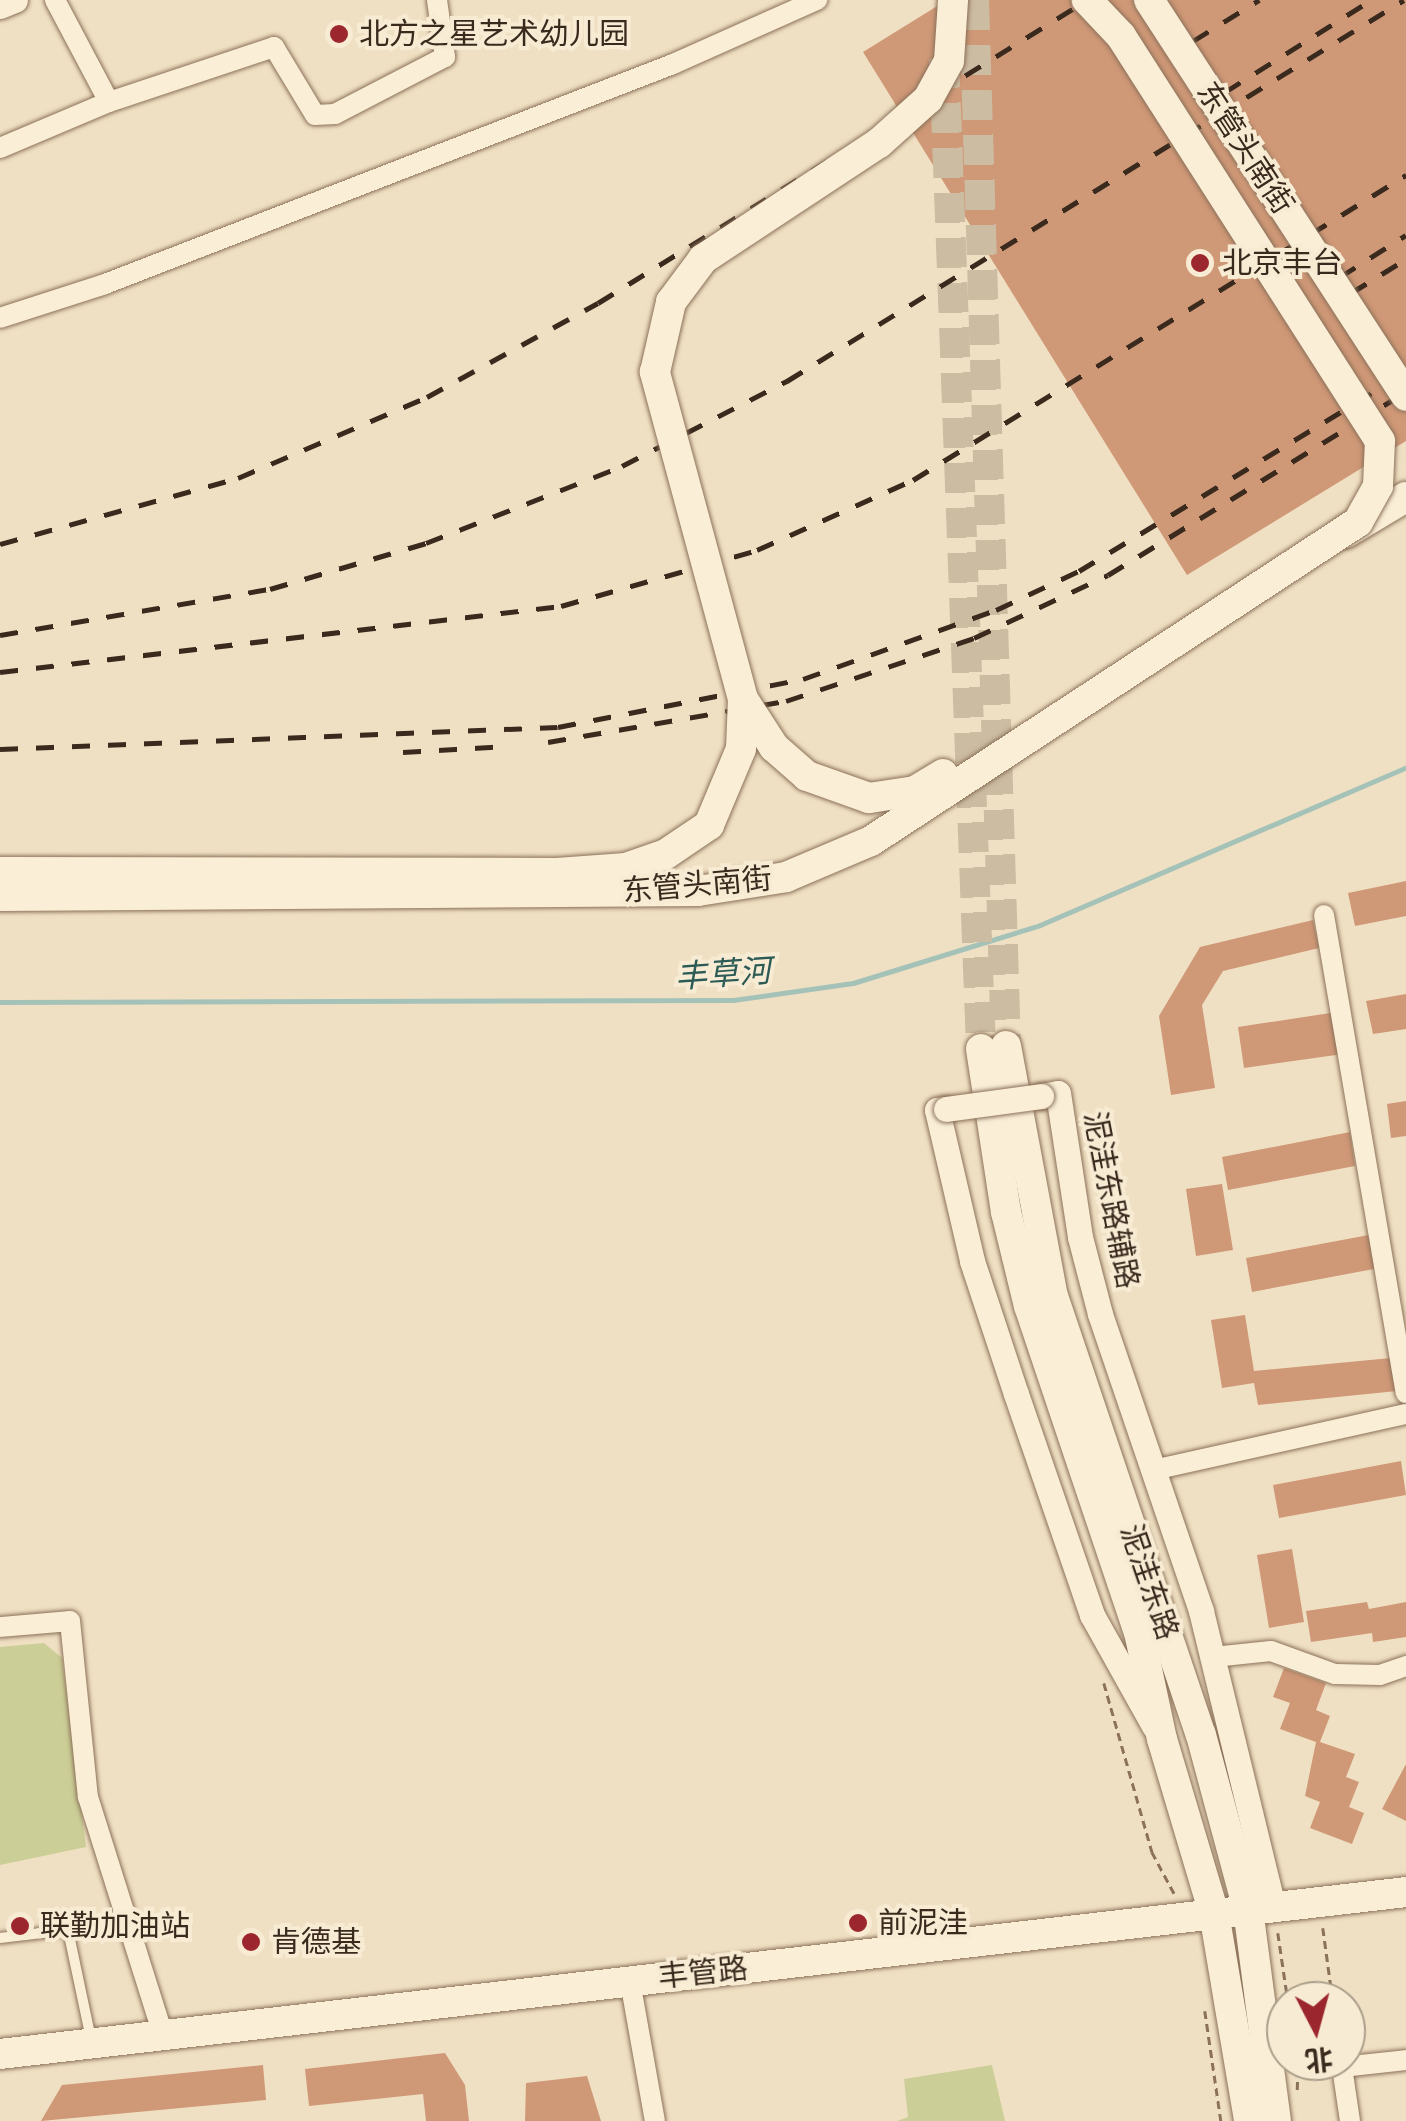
<!DOCTYPE html>
<html>
<head>
<meta charset="utf-8">
<style>
	body { margin:0 }
	#map { position:relative; width:1406px; height:2121px; overflow:hidden; background:#f0e0c3; font-family:"Crimson Pro","Noto Sans SC",serif }
	div>[style] { position:absolute }
	[style*='--x'] { left:calc(var(--x)*1px); top:calc(var(--y)*1px); width:calc(var(--w)*1px); rotate:calc(var(--a)*1deg) }
	.green>* { inset:0; background:#cbce96 }
	.stream>* { height:5px; margin:-2.5px; padding:0 2.5px; transform-origin:2.5px; border-radius:2.5px; background:#a5c2b8 }
	.building>* { inset:0; background:#cf9877 }
	.secondary-tunnel>* { height:30px; margin-top:-15px; transform-origin:0; background:repeating-linear-gradient(90deg,#ccbca2 0 30px,transparent 0 45px) }
	.path>* { height:2.5px; margin-top:-1.25px; transform-origin:0; background:repeating-linear-gradient(90deg,#8b7159 0 8px,transparent 0 13px) }
	.roads { filter:drop-shadow(0 0 2px #8b7159) drop-shadow(0 0 2px #8b7159) }
	.service>* { height:10px; margin:-5px; padding:0 5px; transform-origin:5px; border-radius:5px; background:#faeed7 }
	.minor>* { height:20px; margin:-10px; padding:0 10px; transform-origin:10px; border-radius:10px; background:#faeed7 }
	.tertiary>* { height:25px; margin:-12.5px; padding:0 12.5px; transform-origin:12.5px; border-radius:12.5px; background:#faeed7 }
	.secondary>* { height:30px; margin:-15px; padding:0 15px; transform-origin:15px; border-radius:15px; background:#faeed7 }
	.rail>* { height:5px; margin-top:-2.5px; transform-origin:0; background:repeating-linear-gradient(90deg,#3a2a1e 0 18px,transparent 0 36px) }
	.bridges { filter:drop-shadow(0 0 2px #8b7159) drop-shadow(0 0 2px #8b7159) }
	.tertiary-bridge>* { height:25px; margin:-12.5px; padding:0 12.5px; transform-origin:12.5px; border-radius:12.5px; background:#faeed7 }
	.secondary-bridge>* { height:30px; margin:-15px; padding:0 15px; transform-origin:15px; border-radius:15px; background:#faeed7 }
	.dots>* { width:28px; height:28px; translate:-50% -50%; box-sizing:border-box; border:5px solid #f7ebd3; border-radius:50% }
	span { translate:-50% -50%; white-space:nowrap; text-align:center; line-height:1.15; -webkit-text-stroke:8px #f7ebd3; paint-order:stroke }
	.poi-label { font-size:30px; color:#3a2a1e }
	.left { translate:0 -50%; text-align:left }
	.street-label { font-size:30px; color:#3a2a1e }
	.water-label { font-size:32px; color:#2c5a55; font-style:italic }
	.north { position:absolute; left:1266px; top:1981px; width:100px; height:100px; box-sizing:border-box; background:#f7ebd3; border:2px solid #ab9e8b; border-radius:50%; rotate:174deg; font-size:28px; font-weight:700; line-height:40px; text-align:center; color:#3a2a1e }
	.north::after { content:''; display:block; margin:auto; width:35px; height:45px; background:#9c262d; clip-path:polygon(50% 0,100% 100%,50% 72%,0 100%) }
</style>
</head>
<body>
<div id="map">
	<div class="green">
		<i style="clip-path:polygon(44px 1643px,62px 1658px,86px 1847px,0 1865px,0 1647px)"></i>
		<i style="clip-path:polygon(992px 2065px,1005px 2121px,897px 2121px,908px 2117px,904px 2079px)"></i>
	</div>
	<div class="stream">
		<i style="--x:0;--y:1002;--w:733;--a:-0.16"></i>
		<i style="--x:733;--y:1000;--w:121;--a:-8.1"></i>
		<i style="--x:853;--y:983;--w:196;--a:-17.2"></i>
		<i style="--x:1040;--y:925;--w:399;--a:-23.3"></i>
	</div>
	<div class="building">
		<i style="clip-path:polygon(947px 0,1406px 0,1406px 441px,1187px 575px,863px 52px)"></i>
		<i style="clip-path:polygon(1406px 881px,1406px 916px,1355px 926px,1348px 893px)"></i>
		<i style="clip-path:polygon(1313px 920px,1319px 948px,1223px 971px,1202px 1005px,1215px 1088px,1171px 1095px,1159px 1016px,1200px 947px)"></i>
		<i style="clip-path:polygon(1406px 994px,1406px 1029px,1373px 1034px,1366px 1001px)"></i>
		<i style="clip-path:polygon(1337px 1012px,1343px 1054px,1244px 1068px,1238px 1027px)"></i>
		<i style="clip-path:polygon(1406px 1101px,1406px 1136px,1391px 1138px,1387px 1104px)"></i>
		<i style="clip-path:polygon(1350px 1132px,1355px 1166px,1228px 1190px,1222px 1157px)"></i>
		<i style="clip-path:polygon(1222px 1184px,1233px 1250px,1196px 1256px,1186px 1189px)"></i>
		<i style="clip-path:polygon(1374px 1234px,1379px 1268px,1252px 1292px,1246px 1258px)"></i>
		<i style="clip-path:polygon(1245px 1315px,1254px 1371px,1391px 1358px,1397px 1391px,1258px 1405px,1254px 1383px,1222px 1388px,1211px 1320px)"></i>
		<i style="clip-path:polygon(1401px 1461px,1406px 1495px,1279px 1518px,1273px 1485px)"></i>
		<i style="clip-path:polygon(1292px 1549px,1304px 1622px,1269px 1628px,1257px 1555px)"></i>
		<i style="clip-path:polygon(1367px 1602px,1369px 1609px,1406px 1602px,1406px 1637px,1373px 1642px,1372px 1633px,1311px 1642px,1306px 1611px)"></i>
		<i style="clip-path:polygon(1284px 1668px,1326px 1683px,1316px 1710px,1330px 1716px,1320px 1742px,1355px 1754px,1346px 1777px,1359px 1782px,1349px 1807px,1364px 1813px,1352px 1844px,1310px 1828px,1320px 1802px,1305px 1796px,1316px 1742px,1280px 1729px,1290px 1703px,1273px 1697px)"></i>
		<i style="clip-path:polygon(1406px 1764px,1406px 1821px,1382px 1809px)"></i>
		<i style="clip-path:polygon(445px 2053px,465px 2085px,469px 2121px,426px 2121px,423px 2094px,309px 2106px,305px 2069px)"></i>
		<i style="clip-path:polygon(263px 2065px,266px 2100px,41px 2121px,62px 2085px)"></i>
		<i style="clip-path:polygon(587px 2076px,601px 2121px,525px 2121px,526px 2083px)"></i>
	</div>
	<div class="secondary-tunnel">
		<i style="--x:974;--y:0;--w:1046;--a:88.25"></i>
		<i style="--x:944;--y:58;--w:992;--a:87.86"></i>
	</div>
	<div class="path">
		<i style="--x:1104;--y:1683;--w:176;--a:74.1"></i>
		<i style="--x:1152;--y:1852;--w:47;--a:61.8"></i>
		<i style="--x:1323;--y:1928;--w:74;--a:82.2"></i>
		<i style="--x:1278;--y:1933;--w:69;--a:81.6"></i>
		<i style="--x:1205;--y:2011;--w:111;--a:81.7"></i>
		<i style="--x:1297;--y:2090;--w:29;--a:-88"></i>
	</div>
	<div class="roads">
		<div class="service">
			<i style="--x:0;--y:1938;--w:68;--a:-6.7"></i>
			<i style="--x:68;--y:1930;--w:102;--a:78.1"></i>
		</div>
		<div class="minor">
			<i style="--x:55;--y:0;--w:115;--a:62.1"></i>
			<i style="--x:0;--y:148;--w:118;--a:-22.9"></i>
			<i style="--x:109;--y:102;--w:174;--a:-18.4"></i>
			<i style="--x:274;--y:47;--w:79;--a:58.9"></i>
			<i style="--x:315;--y:115;--w:20;--a:-3"></i>
			<i style="--x:335;--y:114;--w:124;--a:-27.4"></i>
			<i style="--x:445;--y:57;--w:58;--a:-98"></i>
			<i style="--x:0;--y:318;--w:110;--a:-17.9"></i>
			<i style="--x:105;--y:284;--w:609;--a:-21.17"></i>
			<i style="--x:673;--y:64;--w:158;--a:-24"></i>
			<i style="--x:1324;--y:915;--w:485;--a:80.3"></i>
			<i style="--x:1153;--y:1470;--w:259;--a:-12.5"></i>
			<i style="--x:0;--y:1627;--w:70;--a:-4.9"></i>
			<i style="--x:70;--y:1621;--w:177;--a:84.2"></i>
			<i style="--x:88;--y:1797;--w:236;--a:72.5"></i>
			<i style="--x:1223;--y:1656;--w:48;--a:-5.9"></i>
			<i style="--x:1271;--y:1651;--w:68;--a:19.8"></i>
			<i style="--x:1335;--y:1674;--w:45;--a:1.3"></i>
			<i style="--x:1380;--y:1675;--w:28;--a:-19"></i>
			<i style="--x:630;--y:1981;--w:142;--a:79.9"></i>
			<i style="--x:1350;--y:2121;--w:55;--a:-98.4"></i>
			<i style="--x:1342;--y:2067;--w:64;--a:-6.2"></i>
		</div>
		<div class="tertiary">
			<i style="--x:0;--y:6;--w:16;--a:-22"></i>
			<i style="--x:1041;--y:1096;--w:17;--a:-10"></i>
			<i style="--x:1058;--y:1093;--w:146;--a:81.3"></i>
			<i style="--x:1080;--y:1237;--w:80;--a:75.4"></i>
			<i style="--x:1100;--y:1314;--w:314;--a:71.2"></i>
			<i style="--x:1201;--y:1611;--w:304;--a:76.3"></i>
			<i style="--x:946;--y:1109;--w:9;--a:174"></i>
			<i style="--x:937;--y:1110;--w:155;--a:76.9"></i>
			<i style="--x:972;--y:1261;--w:140;--a:71.7"></i>
			<i style="--x:1016;--y:1394;--w:234;--a:71"></i>
			<i style="--x:1092;--y:1615;--w:127;--a:60.8"></i>
		</div>
		<div class="secondary">
			<i style="--x:1346;--y:533;--w:70;--a:-31"></i>
			<i style="--x:1006;--y:1046;--w:254;--a:79.4"></i>
			<i style="--x:1053;--y:1296;--w:463;--a:71.4"></i>
			<i style="--x:1201;--y:1735;--w:180;--a:74.9"></i>
			<i style="--x:1248;--y:1909;--w:214;--a:82.5"></i>
			<i style="--x:981;--y:1049;--w:165;--a:81.3"></i>
			<i style="--x:1006;--y:1212;--w:97;--a:76.3"></i>
			<i style="--x:1029;--y:1306;--w:344;--a:71.4"></i>
			<i style="--x:1139;--y:1632;--w:109;--a:77.9"></i>
			<i style="--x:1162;--y:1739;--w:182;--a:73.4"></i>
			<i style="--x:1214;--y:1913;--w:211;--a:80.4"></i>
			<i style="--x:0;--y:2054;--w:1415;--a:-6.57"></i>
		</div>
	</div>
	<div class="rail">
		<i style="--x:1193;--y:41;--w:78;--a:-31.8"></i>
		<i style="--x:1225;--y:92;--w:173;--a:-32.2"></i>
		<i style="--x:1340;--y:277;--w:78;--a:-32.5"></i>
		<i style="--x:1351;--y:293;--w:65;--a:-31.7"></i>
		<i style="--x:0;--y:544;--w:247;--a:-15.5"></i>
		<i style="--x:238;--y:478;--w:206;--a:-23.2"></i>
		<i style="--x:427;--y:397;--w:195;--a:-28.8"></i>
		<i style="--x:598;--y:303;--w:575;--a:-31.78"></i>
		<i style="--x:0;--y:635;--w:274;--a:-9.7"></i>
		<i style="--x:270;--y:589;--w:163;--a:-16.4"></i>
		<i style="--x:426;--y:543;--w:211;--a:-21.4"></i>
		<i style="--x:622;--y:466;--w:186;--a:-27.3"></i>
		<i style="--x:787;--y:381;--w:725;--a:-31.7"></i>
		<i style="--x:0;--y:672;--w:565;--a:-6.71"></i>
		<i style="--x:561;--y:606;--w:204;--a:-15.9"></i>
		<i style="--x:757;--y:550;--w:171;--a:-24.2"></i>
		<i style="--x:913;--y:480;--w:580;--a:-31.74"></i>
		<i style="--x:548;--y:742;--w:242;--a:-9.8"></i>
		<i style="--x:786;--y:701;--w:198;--a:-18.5"></i>
		<i style="--x:974;--y:638;--w:148;--a:-25.2"></i>
		<i style="--x:1108;--y:575;--w:350;--a:-31.6"></i>
		<i style="--x:0;--y:749;--w:558;--a:-2.26"></i>
		<i style="--x:558;--y:727;--w:250;--a:-11.1"></i>
		<i style="--x:803;--y:679;--w:205;--a:-19.7"></i>
		<i style="--x:996;--y:610;--w:92;--a:-25.2"></i>
		<i style="--x:1079;--y:571;--w:383;--a:-31.3"></i>
		<i style="--x:403;--y:752;--w:105;--a:-3.3"></i>
	</div>
	<div class="bridges">
		<div class="tertiary-bridge">
			<i style="--x:946;--y:1109;--w:96;--a:-7.8"></i>
		</div>
		<div class="secondary-bridge">
			<i style="--x:1149;--y:0;--w:472;--a:57"></i>
			<i style="--x:943;--y:774;--w:33;--a:149"></i>
			<i style="--x:915;--y:791;--w:47;--a:171.3"></i>
			<i style="--x:869;--y:798;--w:66;--a:-160.5"></i>
			<i style="--x:807;--y:776;--w:44;--a:-138.7"></i>
			<i style="--x:774;--y:747;--w:57;--a:-122.9"></i>
			<i style="--x:743;--y:699;--w:339;--a:-105.1"></i>
			<i style="--x:655;--y:372;--w:72;--a:-77.1"></i>
			<i style="--x:671;--y:302;--w:54;--a:-53.3"></i>
			<i style="--x:703;--y:259;--w:211;--a:-33.4"></i>
			<i style="--x:879;--y:143;--w:66;--a:-41.9"></i>
			<i style="--x:928;--y:99;--w:43;--a:-61.1"></i>
			<i style="--x:949;--y:61;--w:61;--a:-86.2"></i>
			<i style="--x:0;--y:872;--w:557;--a:0.1"></i>
			<i style="--x:557;--y:873;--w:69;--a:-4.1"></i>
			<i style="--x:626;--y:868;--w:42;--a:-19.3"></i>
			<i style="--x:666;--y:854;--w:52;--a:-34"></i>
			<i style="--x:709;--y:825;--w:82;--a:-67.2"></i>
			<i style="--x:741;--y:749;--w:50;--a:-87.7"></i>
			<i style="--x:0;--y:896;--w:698;--a:-0.41"></i>
			<i style="--x:698;--y:891;--w:89;--a:-9"></i>
			<i style="--x:786;--y:877;--w:92;--a:-23"></i>
			<i style="--x:871;--y:841;--w:582;--a:-33.23"></i>
			<i style="--x:1358;--y:522;--w:41;--a:-60.9"></i>
			<i style="--x:1378;--y:486;--w:45;--a:-87.5"></i>
			<i style="--x:1380;--y:441;--w:481;--a:-122.6"></i>
			<i style="--x:1121;--y:36;--w:50;--a:-133.4"></i>
		</div>
	</div>
	<div class="dots">
		<i style="left:339px;top:34px;background:#9c262d"></i>
		<i style="left:1200px;top:263px;background:#9c262d"></i>
		<i style="left:858px;top:1923px;background:#9c262d"></i>
		<i style="left:20px;top:1926px;background:#9c262d"></i>
		<i style="left:251px;top:1942px;background:#9c262d"></i>
	</div>
	<div class="poi-label">
		<span class="left" style="left:359px;top:34px">北方之星艺术幼儿园</span>
		<span class="left" style="left:1222px;top:263px">北京丰台</span>
		<span class="left" style="left:878px;top:1923px">前泥洼</span>
		<span class="left" style="left:40px;top:1926px">联勤加油站</span>
		<span class="left" style="left:271px;top:1942px">肯德基</span>
	</div>
	<div class="street-label">
		<span style="left:1245px;top:148px;rotate:57deg">东管头南街</span>
		<span style="left:697px;top:885px;rotate:-5deg">东管头南街</span>
		<span style="left:1111px;top:1200px;rotate:79deg">泥洼东路辅路</span>
		<span style="left:1149px;top:1582px;rotate:71deg">泥洼东路</span>
		<span style="left:703px;top:1973px;rotate:-6deg">丰管路</span>
	</div>
	<div class="water-label">
		<span style="left:723px;top:974px;rotate:-4deg">丰草河</span>
	</div>
	<div class="north">北</div>
</div>
</body>
</html>
